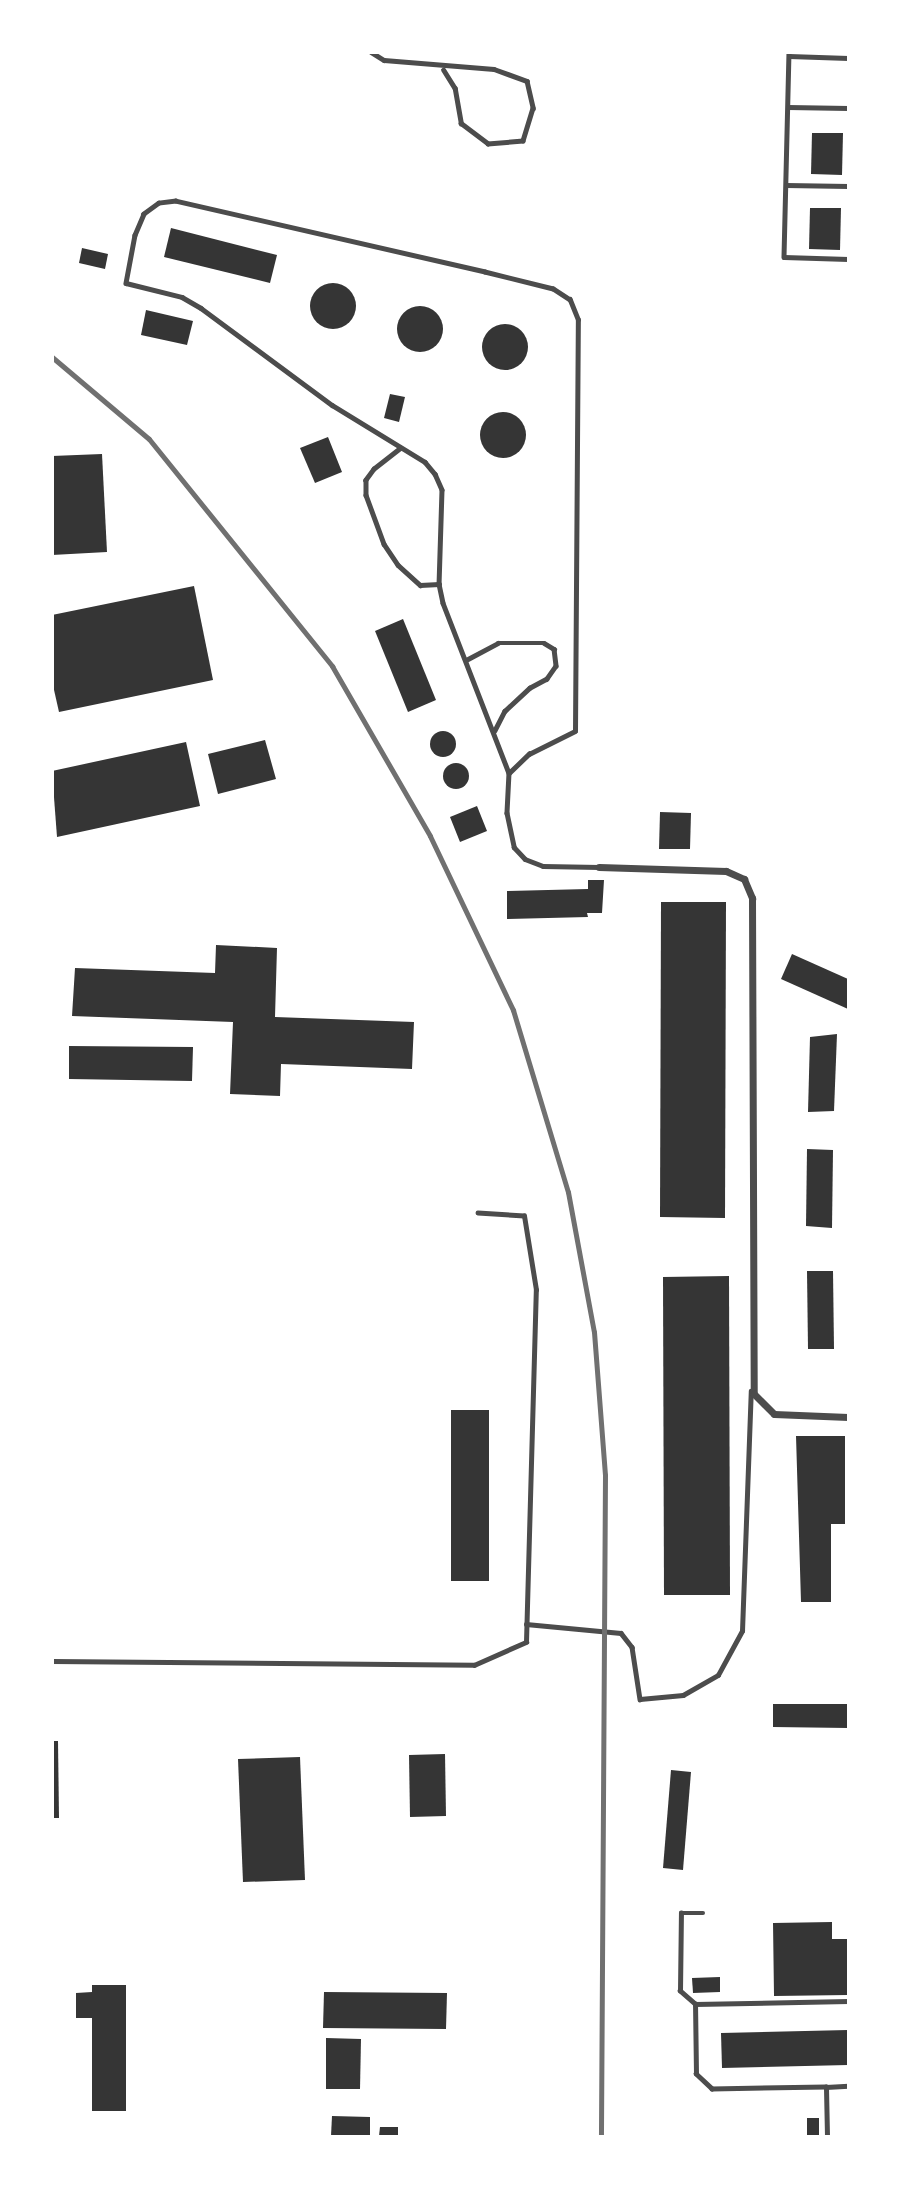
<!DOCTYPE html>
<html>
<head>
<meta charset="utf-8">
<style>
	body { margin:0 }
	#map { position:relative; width:901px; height:2189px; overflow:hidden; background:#fff; font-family:Helvetica,sans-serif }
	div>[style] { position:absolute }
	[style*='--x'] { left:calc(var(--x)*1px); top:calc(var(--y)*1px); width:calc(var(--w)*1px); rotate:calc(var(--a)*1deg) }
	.building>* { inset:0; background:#353535 }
	.round { border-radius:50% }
	.service>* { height:4.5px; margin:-2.25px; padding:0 2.25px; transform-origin:2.25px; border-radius:2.25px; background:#4c4c4c }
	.minor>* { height:7px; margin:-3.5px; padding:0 3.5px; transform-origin:3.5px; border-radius:3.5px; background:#4c4c4c }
	.rail>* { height:5px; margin:-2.5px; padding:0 2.5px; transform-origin:2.5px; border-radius:2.5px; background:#707070 }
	span { translate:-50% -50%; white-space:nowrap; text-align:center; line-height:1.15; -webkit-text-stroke:5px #fff; paint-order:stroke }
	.frame { position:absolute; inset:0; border:54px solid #fff; pointer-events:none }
</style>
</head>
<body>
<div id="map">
	<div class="building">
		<i style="clip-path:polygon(812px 133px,843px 133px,842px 175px,811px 174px)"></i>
		<i style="clip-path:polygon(810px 208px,841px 208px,840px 250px,809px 249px)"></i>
		<i style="clip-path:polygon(171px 228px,277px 255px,270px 283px,164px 257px)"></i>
		<i style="clip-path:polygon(82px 248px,108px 254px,105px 269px,79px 263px)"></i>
		<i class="round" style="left:310px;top:283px;width:46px;height:46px"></i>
		<i class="round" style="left:397px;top:306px;width:46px;height:46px"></i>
		<i style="clip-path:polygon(146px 310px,193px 321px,187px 345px,141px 335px)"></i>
		<i class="round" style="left:482px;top:324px;width:46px;height:46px"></i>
		<i style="clip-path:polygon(390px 394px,405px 397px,399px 422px,384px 418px)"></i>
		<i class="round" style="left:480px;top:412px;width:46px;height:46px"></i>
		<i style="clip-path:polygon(328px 437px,342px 472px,315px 483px,300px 448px)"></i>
		<i style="clip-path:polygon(102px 454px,107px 552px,52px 555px,52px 456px)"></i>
		<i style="clip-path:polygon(194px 586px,213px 680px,59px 712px,52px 681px,52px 615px)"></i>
		<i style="clip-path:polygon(403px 619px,436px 700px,408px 712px,375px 631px)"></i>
		<i class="round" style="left:430px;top:731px;width:26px;height:26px"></i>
		<i style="clip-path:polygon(265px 740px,276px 779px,218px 794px,208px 754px)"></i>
		<i style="clip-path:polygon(186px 742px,200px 806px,57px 837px,52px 771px)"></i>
		<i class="round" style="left:443px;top:763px;width:26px;height:26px"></i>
		<i style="clip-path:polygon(477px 806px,487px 831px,460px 842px,450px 817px)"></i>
		<i style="clip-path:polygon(660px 812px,691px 813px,690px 849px,659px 849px)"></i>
		<i style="clip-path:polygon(588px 880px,604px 880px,602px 913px,587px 913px,588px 917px,507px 919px,507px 891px,588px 889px)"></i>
		<i style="clip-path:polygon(661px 902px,726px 902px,725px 1218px,660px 1217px)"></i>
		<i style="clip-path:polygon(216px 945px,277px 948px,275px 1017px,414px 1022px,412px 1069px,281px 1064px,280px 1096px,230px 1094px,233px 1022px,72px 1016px,75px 968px,215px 973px)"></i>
		<i style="clip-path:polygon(792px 954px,848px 979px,848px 1009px,781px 979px)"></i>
		<i style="clip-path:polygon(837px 1034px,834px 1111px,808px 1112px,810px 1037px)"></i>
		<i style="clip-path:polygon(69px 1046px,193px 1047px,192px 1081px,69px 1079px)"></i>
		<i style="clip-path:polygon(807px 1149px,833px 1150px,832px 1228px,806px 1226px)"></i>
		<i style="clip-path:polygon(807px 1271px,833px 1271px,834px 1349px,808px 1349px)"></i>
		<i style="clip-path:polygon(729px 1276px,730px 1595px,664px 1595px,663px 1277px)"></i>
		<i style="clip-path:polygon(451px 1410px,489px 1410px,489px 1581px,451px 1581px)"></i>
		<i style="clip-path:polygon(796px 1436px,845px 1436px,845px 1524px,831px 1524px,831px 1602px,801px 1602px)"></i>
		<i style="clip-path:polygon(773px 1704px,848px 1704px,848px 1728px,773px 1727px)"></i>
		<i style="clip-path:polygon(52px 1741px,58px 1741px,59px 1818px,52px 1818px)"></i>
		<i style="clip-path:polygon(445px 1754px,446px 1816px,410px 1817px,409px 1755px)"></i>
		<i style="clip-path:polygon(300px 1757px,305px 1880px,243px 1882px,238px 1759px)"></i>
		<i style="clip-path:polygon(671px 1770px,691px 1772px,683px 1870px,663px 1868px)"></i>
		<i style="clip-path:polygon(832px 1922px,832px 1939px,848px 1939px,848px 1995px,774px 1996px,773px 1923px)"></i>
		<i style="clip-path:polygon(720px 1977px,720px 1992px,693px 1993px,692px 1978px)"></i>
		<i style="clip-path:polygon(92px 1985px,126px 1985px,126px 2111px,92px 2111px,92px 2018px,76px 2018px,76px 1993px,92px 1992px)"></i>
		<i style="clip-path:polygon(324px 1992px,447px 1993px,446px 2029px,323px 2028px)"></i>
		<i style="clip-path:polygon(848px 2030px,848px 2065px,722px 2068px,721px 2033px)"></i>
		<i style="clip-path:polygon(326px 2038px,361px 2039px,360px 2089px,326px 2089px)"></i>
		<i style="clip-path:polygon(332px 2116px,370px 2117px,370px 2136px,331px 2136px)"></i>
		<i style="clip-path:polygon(807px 2118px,819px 2118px,819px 2136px,807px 2136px)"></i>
		<i style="clip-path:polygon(380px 2127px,398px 2127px,398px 2136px,379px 2136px)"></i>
	</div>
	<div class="service">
		<i style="--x:371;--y:52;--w:15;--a:32"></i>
		<i style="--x:384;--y:60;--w:110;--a:4.7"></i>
		<i style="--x:494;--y:69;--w:35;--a:20"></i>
		<i style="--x:527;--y:81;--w:28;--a:77"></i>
		<i style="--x:533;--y:108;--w:34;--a:107"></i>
		<i style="--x:523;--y:141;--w:35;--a:175"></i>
		<i style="--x:488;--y:144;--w:34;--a:-143"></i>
		<i style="--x:461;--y:124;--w:36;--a:-100"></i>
		<i style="--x:455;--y:89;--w:22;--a:-122"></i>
		<i style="--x:789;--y:52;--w:205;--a:91.4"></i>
		<i style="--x:784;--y:257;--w:64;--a:1.8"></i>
		<i style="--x:789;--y:56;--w:59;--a:1.9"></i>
		<i style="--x:788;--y:107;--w:60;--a:1"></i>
		<i style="--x:786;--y:185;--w:62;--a:0.9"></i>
		<i style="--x:401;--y:448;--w:34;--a:142"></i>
		<i style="--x:374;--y:469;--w:14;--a:126"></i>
		<i style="--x:366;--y:480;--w:15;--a:90"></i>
		<i style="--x:366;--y:495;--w:52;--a:69.8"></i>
		<i style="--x:384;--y:544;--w:25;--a:56"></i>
		<i style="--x:398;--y:565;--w:30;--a:42"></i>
		<i style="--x:420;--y:585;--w:19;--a:-3"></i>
		<i style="--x:466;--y:660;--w:36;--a:-28"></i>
		<i style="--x:498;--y:643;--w:46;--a:0"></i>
		<i style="--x:544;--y:643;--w:12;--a:31"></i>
		<i style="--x:554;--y:649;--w:17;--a:83"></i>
		<i style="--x:556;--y:666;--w:16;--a:125"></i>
		<i style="--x:547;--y:679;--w:19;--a:152"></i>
		<i style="--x:530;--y:688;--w:34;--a:137"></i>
		<i style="--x:505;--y:711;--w:22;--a:117"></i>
		<i style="--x:509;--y:773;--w:28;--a:-44"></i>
		<i style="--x:529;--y:754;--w:51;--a:-26.6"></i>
		<i style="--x:575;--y:731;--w:411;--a:-89.6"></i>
		<i style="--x:578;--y:320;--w:22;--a:-112"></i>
		<i style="--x:570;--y:300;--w:20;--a:-147"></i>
		<i style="--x:553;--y:289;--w:70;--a:-166"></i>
		<i style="--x:485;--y:272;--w:317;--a:-167.1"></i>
		<i style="--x:176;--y:201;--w:17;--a:173"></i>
		<i style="--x:159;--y:203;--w:19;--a:144"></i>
		<i style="--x:144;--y:214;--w:23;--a:113"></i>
		<i style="--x:135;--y:235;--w:49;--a:100.6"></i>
		<i style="--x:126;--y:283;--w:58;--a:14"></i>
		<i style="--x:182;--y:297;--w:22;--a:30"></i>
		<i style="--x:201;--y:308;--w:163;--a:36.5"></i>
		<i style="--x:332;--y:405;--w:109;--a:31.5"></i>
		<i style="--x:425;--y:462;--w:16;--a:50"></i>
		<i style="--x:435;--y:474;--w:17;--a:66"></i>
		<i style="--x:442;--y:490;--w:94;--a:91.8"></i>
		<i style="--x:439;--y:584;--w:19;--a:78"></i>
		<i style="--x:443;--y:603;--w:182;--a:68.8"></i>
		<i style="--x:509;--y:773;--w:40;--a:92.9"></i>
		<i style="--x:507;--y:813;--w:35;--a:78"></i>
		<i style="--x:514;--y:847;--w:16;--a:47"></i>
		<i style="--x:525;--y:859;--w:19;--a:21"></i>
		<i style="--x:543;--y:866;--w:56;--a:1"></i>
		<i style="--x:526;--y:1624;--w:95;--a:5.4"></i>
		<i style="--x:621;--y:1633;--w:18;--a:52"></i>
		<i style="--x:632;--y:1647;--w:53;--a:81.3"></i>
		<i style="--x:640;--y:1699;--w:43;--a:-5.3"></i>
		<i style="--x:683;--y:1695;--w:40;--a:-29.7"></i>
		<i style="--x:718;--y:1675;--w:50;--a:-61.4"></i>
		<i style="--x:742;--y:1631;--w:240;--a:-87.9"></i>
		<i style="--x:52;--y:1661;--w:422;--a:0.5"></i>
		<i style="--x:474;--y:1665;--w:57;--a:-23.9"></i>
		<i style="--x:526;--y:1642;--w:352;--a:-88.4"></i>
		<i style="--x:536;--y:1290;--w:75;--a:-99.2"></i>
		<i style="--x:524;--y:1216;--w:46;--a:-176.3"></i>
		<i style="--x:695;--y:2004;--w:20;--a:-139"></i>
		<i style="--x:680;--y:1991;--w:78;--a:-89.3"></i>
		<i style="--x:681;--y:1913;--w:22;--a:0"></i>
		<i style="--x:826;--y:2087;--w:114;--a:179"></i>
		<i style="--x:712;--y:2089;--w:22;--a:-137"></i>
		<i style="--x:696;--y:2074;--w:70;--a:-90.8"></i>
		<i style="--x:695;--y:2004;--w:153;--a:-1.1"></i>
		<i style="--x:827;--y:2136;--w:49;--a:-91.2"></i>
		<i style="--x:826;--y:2087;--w:22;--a:-3"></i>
	</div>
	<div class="minor">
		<i style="--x:599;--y:867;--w:127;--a:1.8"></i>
		<i style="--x:726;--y:871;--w:20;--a:24"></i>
		<i style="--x:744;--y:879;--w:21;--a:67"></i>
		<i style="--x:752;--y:898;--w:496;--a:89.8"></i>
		<i style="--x:754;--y:1394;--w:28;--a:45"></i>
		<i style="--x:774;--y:1414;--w:74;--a:2.3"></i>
	</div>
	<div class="rail">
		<i style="--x:52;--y:357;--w:127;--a:40.2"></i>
		<i style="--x:149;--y:439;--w:292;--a:51.1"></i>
		<i style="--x:332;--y:666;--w:196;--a:60"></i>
		<i style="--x:430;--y:836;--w:193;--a:64.5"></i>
		<i style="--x:513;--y:1010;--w:190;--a:73.2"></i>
		<i style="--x:568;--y:1192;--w:142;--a:79.5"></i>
		<i style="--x:594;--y:1332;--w:143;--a:85.6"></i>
		<i style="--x:605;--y:1475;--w:661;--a:90.35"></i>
	</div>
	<div class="frame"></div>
</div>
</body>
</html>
